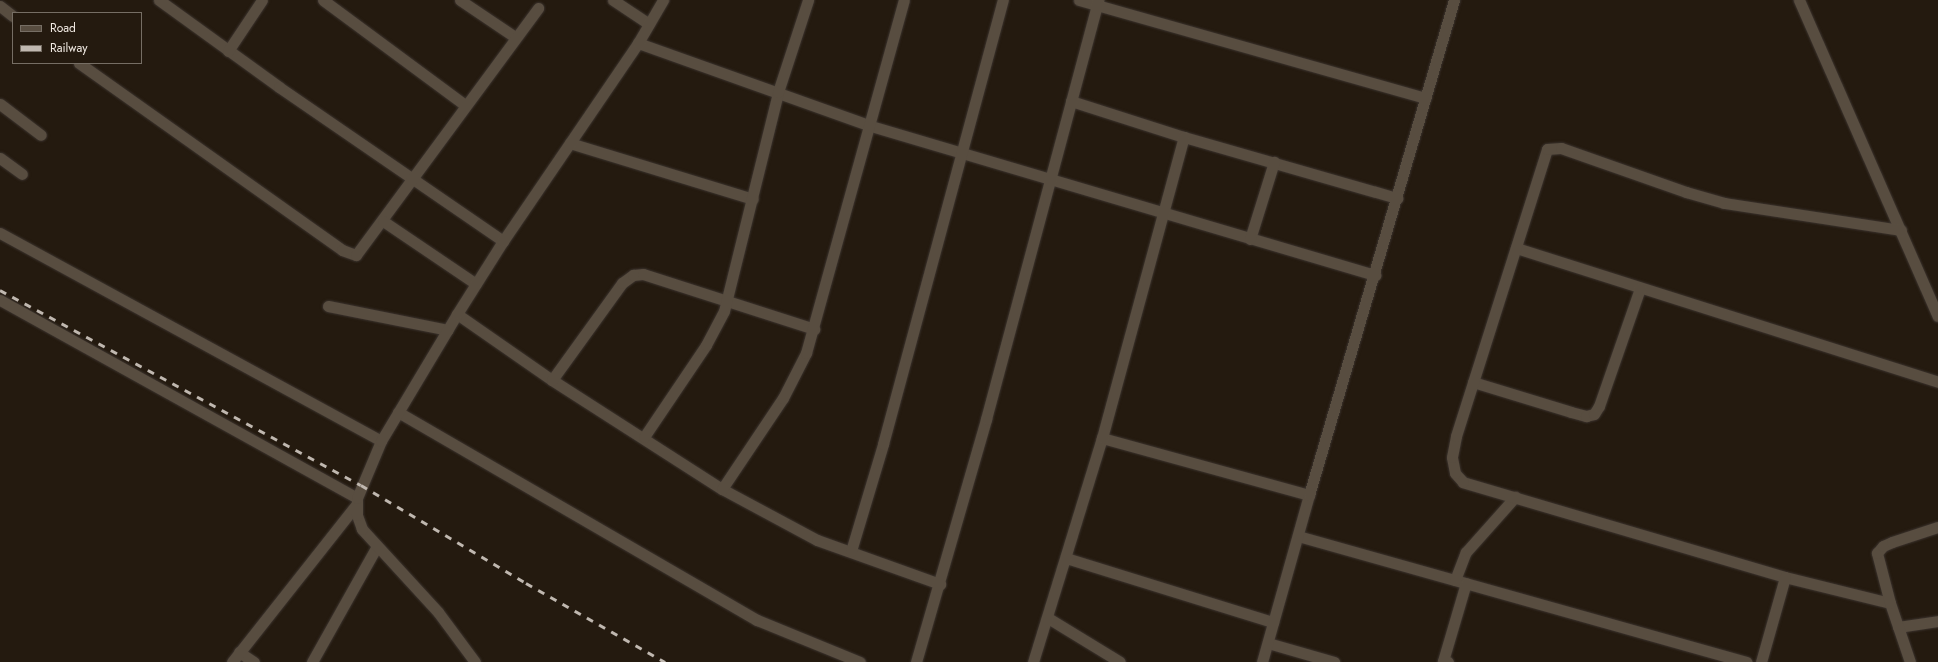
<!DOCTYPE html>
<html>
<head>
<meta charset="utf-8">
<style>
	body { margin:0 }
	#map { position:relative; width:1938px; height:662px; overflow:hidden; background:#241a0f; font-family:Jost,sans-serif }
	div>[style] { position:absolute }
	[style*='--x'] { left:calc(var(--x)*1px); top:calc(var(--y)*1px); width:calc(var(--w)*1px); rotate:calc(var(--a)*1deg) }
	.roads { filter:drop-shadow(0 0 1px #3b332e) drop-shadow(0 0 1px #3b332e) }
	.minor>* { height:11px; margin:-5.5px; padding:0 5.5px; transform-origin:5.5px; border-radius:5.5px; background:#584d40 }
	.rail>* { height:3px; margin-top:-1.5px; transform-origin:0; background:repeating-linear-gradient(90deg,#c0b8b0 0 7px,transparent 0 14px) }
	span { translate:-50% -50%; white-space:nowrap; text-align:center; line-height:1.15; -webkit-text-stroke:3px #241a0f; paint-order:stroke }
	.legend { position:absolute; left:12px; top:12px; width:130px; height:52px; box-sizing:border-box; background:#241a0f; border:1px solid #766e64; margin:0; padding:5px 7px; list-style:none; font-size:12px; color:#f2ebe4 }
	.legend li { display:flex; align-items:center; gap:8px; height:20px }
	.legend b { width:20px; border:1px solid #766e64 }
</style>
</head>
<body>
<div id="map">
	<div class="roads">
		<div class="minor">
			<i style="--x:159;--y:0;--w:148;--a:35.9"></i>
			<i style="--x:279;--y:87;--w:272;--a:34.5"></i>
			<i style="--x:323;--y:0;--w:177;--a:36.5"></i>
			<i style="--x:460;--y:0;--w:66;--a:33.9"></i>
			<i style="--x:613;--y:0;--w:43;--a:33.7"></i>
			<i style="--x:1079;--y:0;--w:360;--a:15.8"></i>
			<i style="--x:1799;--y:0;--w:345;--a:66.3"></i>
			<i style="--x:0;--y:6;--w:16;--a:38"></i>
			<i style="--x:638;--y:43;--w:247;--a:19.6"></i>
			<i style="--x:871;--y:126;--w:526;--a:16.47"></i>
			<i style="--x:228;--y:51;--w:61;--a:-56.3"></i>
			<i style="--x:79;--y:63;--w:323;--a:35.4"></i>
			<i style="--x:342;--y:250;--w:15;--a:20"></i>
			<i style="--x:356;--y:255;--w:307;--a:-53.6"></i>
			<i style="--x:1071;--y:101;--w:119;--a:17.7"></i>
			<i style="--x:1184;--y:137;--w:222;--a:16"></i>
			<i style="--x:0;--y:104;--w:51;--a:37.1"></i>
			<i style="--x:570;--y:143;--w:191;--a:17"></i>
			<i style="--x:0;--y:158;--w:27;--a:36"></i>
			<i style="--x:383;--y:221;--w:112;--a:34.1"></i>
			<i style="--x:0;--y:233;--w:434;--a:28.6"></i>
			<i style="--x:1250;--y:239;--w:81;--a:-72.7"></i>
			<i style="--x:1516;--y:248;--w:443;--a:17.6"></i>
			<i style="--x:0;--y:300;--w:408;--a:29"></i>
			<i style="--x:328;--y:306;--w:122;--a:11.3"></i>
			<i style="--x:457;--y:314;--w:116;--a:34.8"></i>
			<i style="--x:552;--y:380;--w:202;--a:32.7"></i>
			<i style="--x:722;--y:489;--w:108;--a:28.2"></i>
			<i style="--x:817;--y:540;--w:131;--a:19.7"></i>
			<i style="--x:552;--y:380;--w:120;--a:-54.2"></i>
			<i style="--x:622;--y:283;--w:14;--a:-36"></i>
			<i style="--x:633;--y:275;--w:10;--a:-6"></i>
			<i style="--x:643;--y:274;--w:180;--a:17.8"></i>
			<i style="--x:1473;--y:382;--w:102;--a:17"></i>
			<i style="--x:1571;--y:412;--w:16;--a:15"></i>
			<i style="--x:1586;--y:416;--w:8;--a:-14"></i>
			<i style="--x:1594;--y:414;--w:9;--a:-58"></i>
			<i style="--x:1599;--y:406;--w:125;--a:-70.8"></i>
			<i style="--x:398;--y:412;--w:415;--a:30.1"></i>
			<i style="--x:757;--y:620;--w:111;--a:22.2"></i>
			<i style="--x:644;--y:437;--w:111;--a:-56"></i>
			<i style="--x:706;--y:345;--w:38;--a:-62"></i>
			<i style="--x:724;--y:311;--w:226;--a:-76.1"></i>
			<i style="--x:778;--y:92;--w:97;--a:-71.9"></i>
			<i style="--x:1102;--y:438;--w:215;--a:15.4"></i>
			<i style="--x:722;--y:489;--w:110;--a:-56.2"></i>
			<i style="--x:783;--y:398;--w:51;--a:-62.9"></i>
			<i style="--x:806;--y:353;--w:366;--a:-74.5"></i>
			<i style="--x:1298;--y:536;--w:466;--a:15.7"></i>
			<i style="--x:851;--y:551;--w:112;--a:-73.3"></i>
			<i style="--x:883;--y:444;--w:460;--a:-74.9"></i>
			<i style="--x:1066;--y:558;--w:217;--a:17.2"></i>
			<i style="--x:1455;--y:580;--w:30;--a:-69"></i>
			<i style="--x:1466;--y:552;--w:74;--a:-48.3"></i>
			<i style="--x:1890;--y:603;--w:108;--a:-166.1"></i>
			<i style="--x:1785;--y:577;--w:336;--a:-163.6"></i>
			<i style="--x:1463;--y:482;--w:12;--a:-132"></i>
			<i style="--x:1455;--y:473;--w:16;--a:-101"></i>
			<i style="--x:1452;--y:457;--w:21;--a:-79"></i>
			<i style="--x:1456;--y:436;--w:301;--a:-72.4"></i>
			<i style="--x:1547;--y:149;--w:14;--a:-4"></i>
			<i style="--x:1561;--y:148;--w:133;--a:19.4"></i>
			<i style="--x:1686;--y:192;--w:40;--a:16"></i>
			<i style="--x:1724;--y:203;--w:179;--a:8.7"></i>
			<i style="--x:1048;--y:618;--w:84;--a:31.4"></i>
			<i style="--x:1898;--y:627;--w:40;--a:-8.5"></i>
			<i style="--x:1268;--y:643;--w:69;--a:16.1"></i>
			<i style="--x:239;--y:652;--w:18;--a:34"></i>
			<i style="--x:232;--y:662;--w:201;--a:-51.7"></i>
			<i style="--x:312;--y:662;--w:133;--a:-60.7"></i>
			<i style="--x:475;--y:662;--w:62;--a:-126.5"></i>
			<i style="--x:438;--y:612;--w:113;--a:-132.5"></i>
			<i style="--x:362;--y:529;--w:15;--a:-110"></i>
			<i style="--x:357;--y:515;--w:17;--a:-90"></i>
			<i style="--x:357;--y:498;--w:62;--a:-67.2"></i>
			<i style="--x:381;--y:441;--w:148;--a:-59.1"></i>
			<i style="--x:457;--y:314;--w:86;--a:-57.8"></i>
			<i style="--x:503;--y:241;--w:240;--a:-55.7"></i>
			<i style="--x:638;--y:43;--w:50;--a:-59.8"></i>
			<i style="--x:916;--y:662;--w:253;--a:-73.9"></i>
			<i style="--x:986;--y:419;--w:434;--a:-75"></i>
			<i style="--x:1033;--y:662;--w:234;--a:-72.9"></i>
			<i style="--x:1102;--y:438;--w:312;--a:-74.8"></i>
			<i style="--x:1262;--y:662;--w:173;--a:-74.3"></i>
			<i style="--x:1309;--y:495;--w:516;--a:-73.67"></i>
			<i style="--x:1448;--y:662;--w:5;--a:-169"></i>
			<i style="--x:1443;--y:661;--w:81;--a:-73.6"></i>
			<i style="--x:1761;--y:662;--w:88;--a:-74.2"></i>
			<i style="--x:1910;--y:662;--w:62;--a:-108.7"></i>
			<i style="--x:1890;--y:603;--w:52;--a:-104.6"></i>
			<i style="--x:1877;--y:553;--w:9;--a:-49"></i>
			<i style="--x:1883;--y:546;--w:10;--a:-24"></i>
			<i style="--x:1892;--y:542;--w:48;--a:-18.1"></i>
		</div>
	</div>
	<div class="rail">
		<i style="--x:0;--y:290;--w:410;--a:28.4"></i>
		<i style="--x:361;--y:485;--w:192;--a:30.7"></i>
		<i style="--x:526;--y:583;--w:160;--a:29.6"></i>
	</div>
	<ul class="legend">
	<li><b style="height:5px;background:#584d40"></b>Road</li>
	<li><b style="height:5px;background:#c0b8b0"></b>Railway</li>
	</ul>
</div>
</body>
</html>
